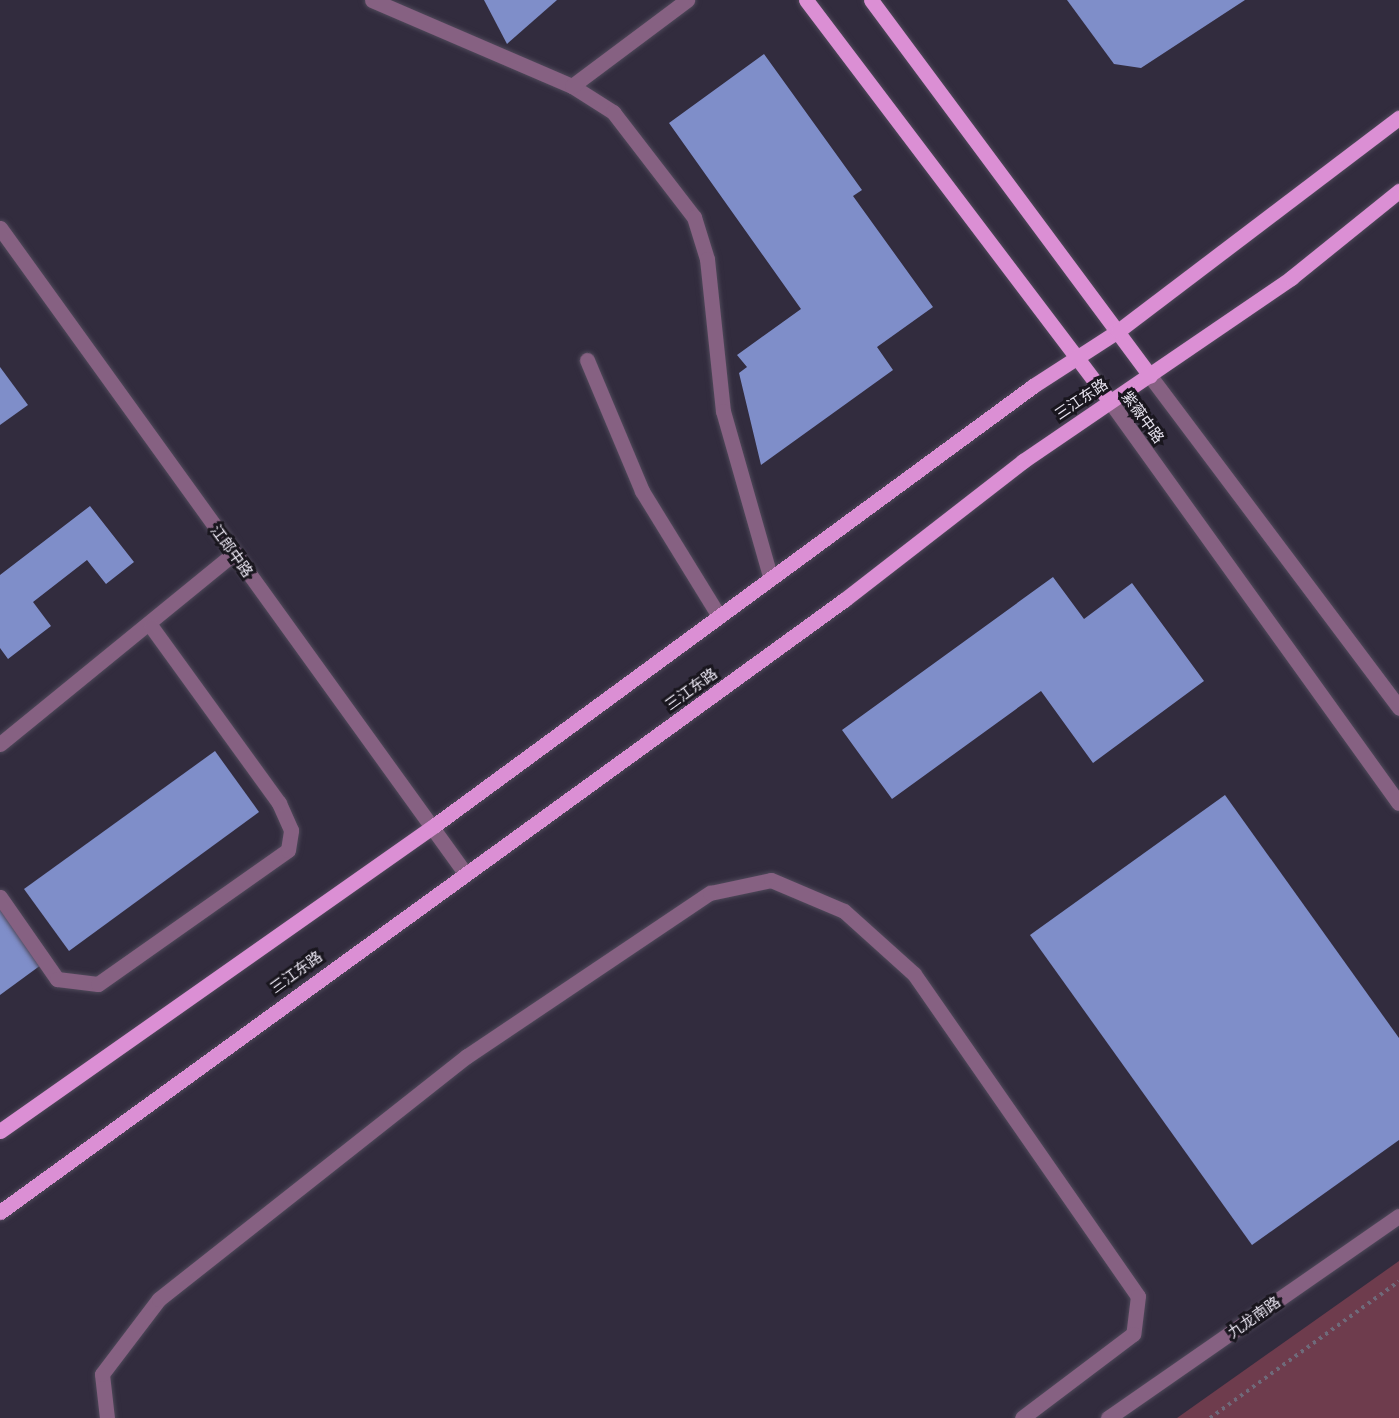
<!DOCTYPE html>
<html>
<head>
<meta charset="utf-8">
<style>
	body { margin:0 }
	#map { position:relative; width:1399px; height:1418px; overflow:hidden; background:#322c3e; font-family:Mulish,"Noto Sans SC",sans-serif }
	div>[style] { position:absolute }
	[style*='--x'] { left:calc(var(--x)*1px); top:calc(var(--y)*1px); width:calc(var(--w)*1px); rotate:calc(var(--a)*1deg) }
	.green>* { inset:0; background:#6e3c4d }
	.building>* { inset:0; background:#7f8ec9 }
	.path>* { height:4px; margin-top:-2px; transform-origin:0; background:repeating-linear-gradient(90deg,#6f6a7a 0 3px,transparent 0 7.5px) }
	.roads { filter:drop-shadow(0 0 2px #4f495a) drop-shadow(0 0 2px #4f495a) }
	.minor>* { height:15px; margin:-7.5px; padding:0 7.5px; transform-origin:7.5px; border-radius:7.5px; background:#866182 }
	.major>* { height:15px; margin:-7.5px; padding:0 7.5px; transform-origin:7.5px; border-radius:7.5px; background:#db8fd4 }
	span { translate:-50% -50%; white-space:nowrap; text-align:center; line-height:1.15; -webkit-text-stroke:6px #19161e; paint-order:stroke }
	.street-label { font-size:15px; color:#e7e3ef }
</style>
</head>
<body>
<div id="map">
	<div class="green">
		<i style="clip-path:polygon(1399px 1261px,1399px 1418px,1177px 1418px)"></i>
	</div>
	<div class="building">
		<i style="clip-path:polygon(484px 0,557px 0,507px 44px)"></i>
		<i style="clip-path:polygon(1067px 0,1245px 0,1141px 68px,1114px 64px)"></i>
		<i style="clip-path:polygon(764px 54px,862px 190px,853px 196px,933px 307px,877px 347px,893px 370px,761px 465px,739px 373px,747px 367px,737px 355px,801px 309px,669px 123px)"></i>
		<i style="clip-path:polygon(0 367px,28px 405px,0 425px)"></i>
		<i style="clip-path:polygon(90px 506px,134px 562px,106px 584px,87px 560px,33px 602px,51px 626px,8px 659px,0 648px,0 575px)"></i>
		<i style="clip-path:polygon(1053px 577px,1084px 619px,1132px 583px,1204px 681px,1093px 763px,1041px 691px,892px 799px,842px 730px)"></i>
		<i style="clip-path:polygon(215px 751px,259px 812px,69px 951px,24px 889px)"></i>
		<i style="clip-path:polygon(1225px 795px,1399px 1038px,1399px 1140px,1252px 1245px,1030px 935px)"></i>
		<i style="clip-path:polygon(0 909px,41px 965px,0 995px)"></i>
	</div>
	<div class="path">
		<i style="--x:1210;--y:1418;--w:233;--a:-35.9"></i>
	</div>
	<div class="roads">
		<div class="minor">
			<i style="--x:372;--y:0;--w:218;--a:23.3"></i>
			<i style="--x:572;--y:86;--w:49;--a:32.4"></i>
			<i style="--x:613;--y:112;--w:133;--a:52.4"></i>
			<i style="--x:694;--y:217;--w:44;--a:72.8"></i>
			<i style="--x:707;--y:259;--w:153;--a:84"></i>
			<i style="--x:723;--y:411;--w:172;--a:74.1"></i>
			<i style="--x:572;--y:86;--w:144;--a:-36.8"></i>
			<i style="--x:0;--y:228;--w:795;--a:54.21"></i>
			<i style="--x:587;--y:360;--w:142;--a:67.2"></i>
			<i style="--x:642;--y:491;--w:147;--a:58.4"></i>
			<i style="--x:1150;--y:376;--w:415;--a:53.1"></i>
			<i style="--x:1109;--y:400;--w:496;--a:54.3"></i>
			<i style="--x:0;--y:744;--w:301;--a:-39.2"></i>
			<i style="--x:0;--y:897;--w:100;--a:55.2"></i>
			<i style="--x:57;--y:979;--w:41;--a:7"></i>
			<i style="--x:98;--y:984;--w:232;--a:-35.2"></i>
			<i style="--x:288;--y:850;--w:20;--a:-81"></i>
			<i style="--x:291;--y:830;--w:30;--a:-114"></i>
			<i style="--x:279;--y:803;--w:218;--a:-125.9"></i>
			<i style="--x:107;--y:1418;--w:44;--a:-96.5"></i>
			<i style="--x:102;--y:1374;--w:94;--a:-52.8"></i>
			<i style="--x:159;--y:1299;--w:392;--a:-38.3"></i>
			<i style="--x:467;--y:1056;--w:293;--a:-33.9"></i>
			<i style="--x:710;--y:893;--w:62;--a:-12"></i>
			<i style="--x:771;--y:880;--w:79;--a:23"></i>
			<i style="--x:844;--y:911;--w:94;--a:42"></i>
			<i style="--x:914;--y:974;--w:392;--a:55.2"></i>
			<i style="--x:1138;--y:1296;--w:38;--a:97"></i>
			<i style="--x:1133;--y:1334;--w:139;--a:142.9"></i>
			<i style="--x:1108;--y:1418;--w:354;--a:-34.8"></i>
		</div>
		<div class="major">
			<i style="--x:806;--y:0;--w:502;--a:52.86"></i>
			<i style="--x:871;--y:0;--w:468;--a:53.4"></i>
			<i style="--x:0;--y:1131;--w:532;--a:-35.12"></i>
			<i style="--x:435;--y:825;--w:742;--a:-36.28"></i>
			<i style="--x:1033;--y:386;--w:101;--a:-32.9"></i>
			<i style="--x:1118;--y:331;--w:353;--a:-37.2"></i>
			<i style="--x:0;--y:1212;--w:1043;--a:-35.95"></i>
			<i style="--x:844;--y:600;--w:227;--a:-37.8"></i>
			<i style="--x:1023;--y:461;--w:325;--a:-34.3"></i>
			<i style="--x:1291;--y:278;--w:139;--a:-38.9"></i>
		</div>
	</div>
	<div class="street-label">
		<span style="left:1081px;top:399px;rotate:-34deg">三江东路</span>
		<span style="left:1143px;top:417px;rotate:54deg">紫薇中路</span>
		<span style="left:232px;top:551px;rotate:54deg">江郎中路</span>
		<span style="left:691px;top:689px;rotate:-36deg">三江东路</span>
		<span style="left:296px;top:972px;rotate:-36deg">三江东路</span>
		<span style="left:1254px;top:1317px;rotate:-35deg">九龙南路</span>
	</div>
</div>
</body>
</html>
